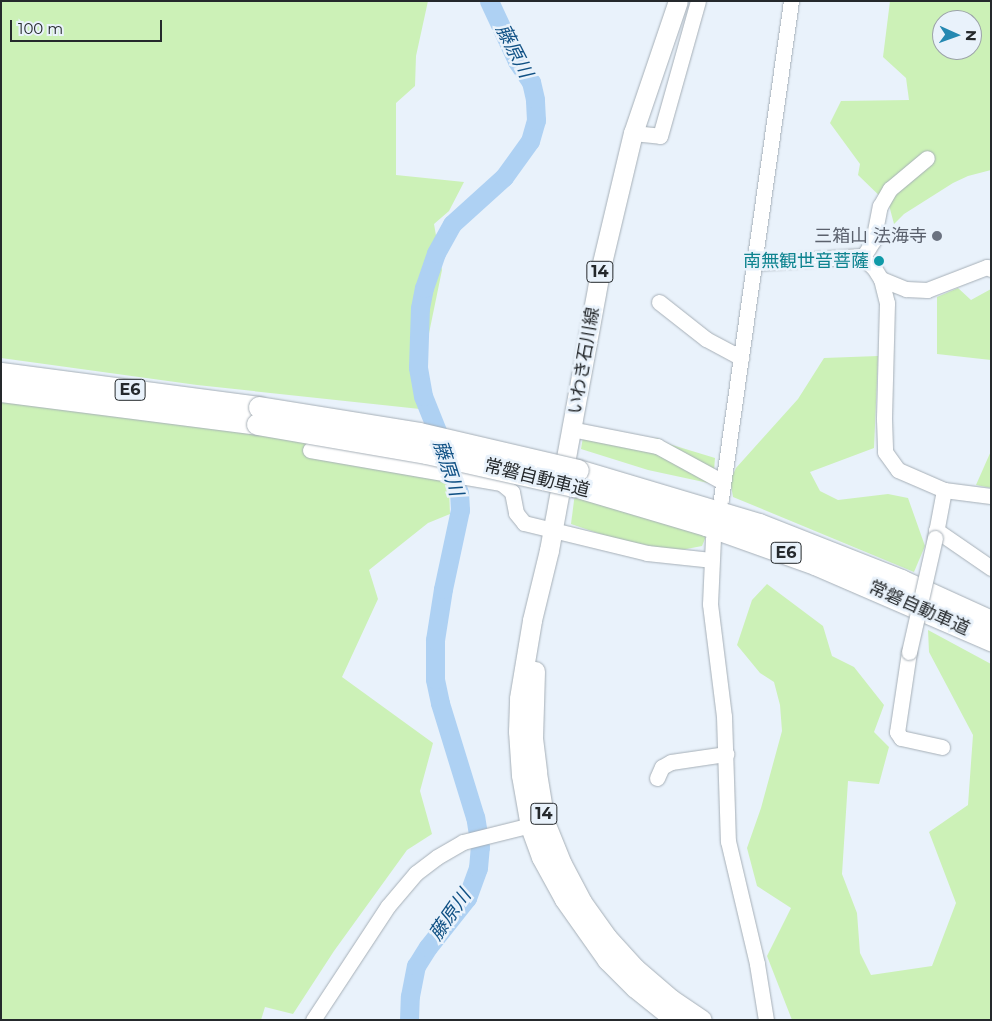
<!DOCTYPE html>
<html>
<head>
<meta charset="utf-8">
<style>
	body { margin:0 }
	#map { position:relative; width:992px; height:1021px; overflow:hidden; background:#e9f2fb; font-family:Montserrat,"Noto Sans JP",sans-serif }
	div>[style] { position:absolute }
	[style*='--x'] { left:calc(var(--x)*1px); top:calc(var(--y)*1px); width:calc(var(--w)*1px); rotate:calc(var(--a)*1deg) }
	.green>* { inset:0; background:#ccf1b7 }
	.river>* { height:19px; margin:-9.5px; padding:0 9.5px; transform-origin:9.5px; border-radius:9.5px; background:#aed1f3 }
	.roads { filter:drop-shadow(0 0 1px #a6afb7) drop-shadow(0 0 1px #a6afb7) }
	.minor>* { height:15px; margin:-7.5px; padding:0 7.5px; transform-origin:7.5px; border-radius:7.5px; background:#fff }
	.major>* { height:19px; margin:-9.5px; padding:0 9.5px; transform-origin:9.5px; border-radius:9.5px; background:#fff }
	.highway>* { height:21px; margin:-10.5px; padding:0 10.5px; transform-origin:10.5px; border-radius:10.5px; background:#fff }
	.bridges { filter:drop-shadow(0 0 1px #a6afb7) drop-shadow(0 0 1px #a6afb7) }
	.minor-bridge>* { height:15px; margin:-7.5px; padding:0 7.5px; transform-origin:7.5px; border-radius:7.5px; background:#fff }
	.highway-bridge>* { height:21px; margin:-10.5px; padding:0 10.5px; transform-origin:10.5px; border-radius:10.5px; background:#fff }
	.dots>* { width:14px; height:14px; translate:-50% -50%; box-sizing:border-box; border:2px solid #e9f2fb; border-radius:50% }
	span { translate:-50% -50%; white-space:nowrap; text-align:center; line-height:1.15; -webkit-text-stroke:5px #e9f2fb; paint-order:stroke }
	.shield-label span { padding:1px 4px; background:#e9f2fb; border:1px solid; border-radius:4px; -webkit-text-stroke-width:0 }
	.shield-label { font-size:16px; color:#25292c; font-weight:700 }
	.worship-label { font-size:18px; color:#5b616d }
	.right { translate:-100% -50%; text-align:right }
	.culture-label { font-size:18px; color:#0d838f }
	.street-label { font-size:18px; color:#25292c }
	.water-label { font-size:19px; color:#0f5084; font-style:italic }
	.frame { position:absolute; inset:0; border:2px solid #25292c; pointer-events:none }
	.north { position:absolute; left:932px; top:10px; width:50px; height:50px; box-sizing:border-box; background:#e9f2fb; border:1px solid #9ba2a8; border-radius:50%; rotate:92deg; font-size:14px; font-weight:700; line-height:20px; text-align:center; color:#25292c }
	.north::after { content:''; display:block; margin:auto; width:18px; height:22px; background:#2589b2; clip-path:polygon(50% 0,100% 100%,50% 72%,0 100%) }
	.scale { position:absolute; left:10px; top:20px; width:152px; height:22px; box-sizing:border-box; border:2px solid #25292c; border-top:0; padding-left:6px; font-size:15px; line-height:18px; white-space:nowrap; color:#25292c; -webkit-text-stroke:4px #e9f2fb; paint-order:stroke }
</style>
</head>
<body>
<div id="map">
	<div class="green">
		<i style="clip-path:polygon(1px 1px,428px 1px,416px 56px,415px 86px,396px 103px,396px 175px,464px 182px,449px 211px,434px 224px,442px 270px,427px 343px,420px 409px,197px 385px,1px 358px)"></i>
		<i style="clip-path:polygon(evenodd,890px 1px,991px 1px,991px 170px,968px 176px,953px 183px,904px 214px,894px 224px,889px 205px,858px 175px,860px 164px,830px 123px,841px 101px,909px 100px,906px 78px,883px 57px,890px 1px,942px 20px,972px 20px,972px 50px,942px 50px,942px 20px)"></i>
		<i style="clip-path:polygon(958px 288px,971px 300px,991px 289px,991px 360px,937px 354px,937px 297px)"></i>
		<i style="clip-path:polygon(878px 356px,874px 448px,810px 472px,820px 491px,838px 500px,888px 494px,908px 498px,925px 546px,914px 572px,733px 497px,730px 480px,736px 468px,798px 399px,824px 358px)"></i>
		<i style="clip-path:polygon(1px 400px,209px 424px,429px 461px,449px 487px,450px 514px,428px 523px,369px 570px,378px 599px,342px 677px,433px 743px,420px 791px,432px 834px,407px 850px,334px 951px,293px 1014px,265px 1007px,261px 1020px,1px 1020px)"></i>
		<i style="clip-path:polygon(583px 437px,657px 438px,669px 444px,715px 458px,713px 484px,648px 470px,581px 449px)"></i>
		<i style="clip-path:polygon(991px 451px,991px 488px,976px 485px)"></i>
		<i style="clip-path:polygon(575px 493px,707px 534px,702px 546px,676px 551px,615px 539px,571px 524px)"></i>
		<i style="clip-path:polygon(767px 584px,823px 626px,832px 656px,854px 667px,884px 705px,874px 732px,889px 747px,879px 784px,848px 781px,842px 874px,857px 913px,860px 953px,871px 975px,932px 966px,956px 903px,929px 832px,968px 805px,973px 735px,929px 652px,928px 630px,991px 664px,991px 1020px,792px 1020px,767px 956px,791px 908px,757px 886px,747px 848px,761px 808px,782px 731px,780px 705px,774px 682px,760px 673px,737px 645px,752px 600px)"></i>
	</div>
	<div class="river">
		<i style="--x:409;--y:1020;--w:24;--a:-88"></i>
		<i style="--x:410;--y:996;--w:31;--a:-79"></i>
		<i style="--x:416;--y:966;--w:22;--a:-58"></i>
		<i style="--x:428;--y:947;--w:63;--a:-51.5"></i>
		<i style="--x:467;--y:898;--w:32;--a:-70"></i>
		<i style="--x:478;--y:868;--w:21;--a:-85"></i>
		<i style="--x:480;--y:847;--w:30;--a:-99"></i>
		<i style="--x:475;--y:817;--w:119;--a:-107.1"></i>
		<i style="--x:440;--y:703;--w:25;--a:-102"></i>
		<i style="--x:435;--y:679;--w:39;--a:-90"></i>
		<i style="--x:435;--y:640;--w:52;--a:-81.1"></i>
		<i style="--x:443;--y:589;--w:81;--a:-77.9"></i>
		<i style="--x:460;--y:510;--w:17;--a:-93"></i>
		<i style="--x:459;--y:493;--w:28;--a:-107"></i>
		<i style="--x:451;--y:466;--w:75;--a:-111.8"></i>
		<i style="--x:423;--y:396;--w:29;--a:-100"></i>
		<i style="--x:418;--y:367;--w:59;--a:-88.1"></i>
		<i style="--x:420;--y:308;--w:20;--a:-79"></i>
		<i style="--x:424;--y:288;--w:37;--a:-71"></i>
		<i style="--x:436;--y:253;--w:33;--a:-61"></i>
		<i style="--x:452;--y:224;--w:70;--a:-42.1"></i>
		<i style="--x:504;--y:177;--w:44;--a:-54.2"></i>
		<i style="--x:530;--y:141;--w:22;--a:-74"></i>
		<i style="--x:536;--y:120;--w:21;--a:-93"></i>
		<i style="--x:535;--y:99;--w:17;--a:-103"></i>
		<i style="--x:531;--y:82;--w:25;--a:-124"></i>
		<i style="--x:517;--y:61;--w:66;--a:-115"></i>
	</div>
	<div class="roads">
		<div class="minor">
			<i style="--x:633;--y:133;--w:27;--a:6"></i>
			<i style="--x:660;--y:136;--w:140;--a:-74.3"></i>
			<i style="--x:863;--y:257;--w:19;--a:-58"></i>
			<i style="--x:873;--y:241;--w:36;--a:-79"></i>
			<i style="--x:880;--y:206;--w:20;--a:-60"></i>
			<i style="--x:890;--y:189;--w:48;--a:-40"></i>
			<i style="--x:754;--y:263;--w:107;--a:-3.7"></i>
			<i style="--x:861;--y:256;--w:18;--a:43"></i>
			<i style="--x:874;--y:268;--w:13;--a:58"></i>
			<i style="--x:881;--y:279;--w:25;--a:76"></i>
			<i style="--x:887;--y:303;--w:116;--a:91.5"></i>
			<i style="--x:884;--y:419;--w:33;--a:88"></i>
			<i style="--x:885;--y:452;--w:22;--a:54"></i>
			<i style="--x:898;--y:470;--w:50;--a:23.5"></i>
			<i style="--x:944;--y:490;--w:47;--a:7.3"></i>
			<i style="--x:881;--y:279;--w:27;--a:22"></i>
			<i style="--x:906;--y:289;--w:21;--a:3"></i>
			<i style="--x:927;--y:290;--w:64;--a:-21"></i>
			<i style="--x:987;--y:267;--w:4;--a:27"></i>
			<i style="--x:659;--y:302;--w:60;--a:38.2"></i>
			<i style="--x:706;--y:339;--w:40;--a:28"></i>
			<i style="--x:571;--y:429;--w:88;--a:11.2"></i>
			<i style="--x:657;--y:446;--w:75;--a:28.6"></i>
			<i style="--x:310;--y:450;--w:194;--a:9.8"></i>
			<i style="--x:501;--y:483;--w:14;--a:39"></i>
			<i style="--x:512;--y:492;--w:21;--a:79"></i>
			<i style="--x:516;--y:513;--w:13;--a:51"></i>
			<i style="--x:524;--y:523;--w:127;--a:13.7"></i>
			<i style="--x:647;--y:553;--w:64;--a:6.2"></i>
			<i style="--x:721;--y:499;--w:503;--a:-82"></i>
			<i style="--x:936;--y:530;--w:67;--a:34.6"></i>
			<i style="--x:713;--y:538;--w:66;--a:92.6"></i>
			<i style="--x:710;--y:604;--w:113;--a:82.9"></i>
			<i style="--x:724;--y:716;--w:125;--a:88.2"></i>
			<i style="--x:728;--y:841;--w:126;--a:76.7"></i>
			<i style="--x:757;--y:964;--w:57;--a:80.9"></i>
			<i style="--x:935;--y:538;--w:49;--a:-79.4"></i>
			<i style="--x:909;--y:652;--w:81;--a:98.5"></i>
			<i style="--x:897;--y:732;--w:7;--a:56"></i>
			<i style="--x:901;--y:738;--w:42;--a:12.4"></i>
			<i style="--x:657;--y:778;--w:12;--a:-66"></i>
			<i style="--x:662;--y:767;--w:10;--a:-29"></i>
			<i style="--x:671;--y:762;--w:56;--a:-8.3"></i>
			<i style="--x:313;--y:1020;--w:136;--a:-56.7"></i>
			<i style="--x:388;--y:906;--w:43;--a:-49.7"></i>
			<i style="--x:416;--y:873;--w:26;--a:-37"></i>
			<i style="--x:437;--y:857;--w:30;--a:-30"></i>
			<i style="--x:463;--y:842;--w:78;--a:-14"></i>
		</div>
		<div class="major">
			<i style="--x:535;--y:671;--w:67;--a:91.7"></i>
			<i style="--x:533;--y:738;--w:35;--a:83"></i>
			<i style="--x:537;--y:773;--w:50;--a:80.7"></i>
			<i style="--x:545;--y:822;--w:45;--a:68"></i>
			<i style="--x:562;--y:864;--w:43;--a:62.2"></i>
			<i style="--x:582;--y:902;--w:43;--a:54.5"></i>
			<i style="--x:607;--y:937;--w:42;--a:47.9"></i>
			<i style="--x:635;--y:968;--w:48;--a:40.7"></i>
			<i style="--x:671;--y:999;--w:37;--a:34"></i>
			<i style="--x:675;--y:1020;--w:51;--a:-141.3"></i>
			<i style="--x:635;--y:988;--w:40;--a:-135"></i>
			<i style="--x:607;--y:960;--w:75;--a:-125.2"></i>
			<i style="--x:564;--y:899;--w:48;--a:-118.7"></i>
			<i style="--x:541;--y:857;--w:33;--a:-110"></i>
			<i style="--x:530;--y:826;--w:52;--a:-100"></i>
			<i style="--x:521;--y:775;--w:44;--a:-93.9"></i>
			<i style="--x:518;--y:731;--w:33;--a:-88"></i>
			<i style="--x:519;--y:698;--w:79;--a:-80.5"></i>
			<i style="--x:532;--y:620;--w:72;--a:-76.3"></i>
			<i style="--x:549;--y:550;--w:288;--a:-79.6"></i>
			<i style="--x:601;--y:267;--w:138;--a:-76.6"></i>
			<i style="--x:633;--y:133;--w:139;--a:-71.2"></i>
		</div>
		<div class="highway">
			<i style="--x:1;--y:373;--w:260;--a:7.5"></i>
			<i style="--x:1;--y:391;--w:258;--a:7.3"></i>
			<i style="--x:578;--y:470;--w:189;--a:16.6"></i>
			<i style="--x:759;--y:524;--w:153;--a:21.5"></i>
			<i style="--x:901;--y:580;--w:99;--a:24.5"></i>
			<i style="--x:574;--y:486;--w:138;--a:16.5"></i>
			<i style="--x:706;--y:525;--w:116;--a:19.7"></i>
			<i style="--x:815;--y:564;--w:192;--a:23.4"></i>
		</div>
	</div>
	<div class="bridges">
		<div class="minor-bridge">
			<i style="--x:909;--y:652;--w:117;--a:-77.2"></i>
		</div>
		<div class="highway-bridge">
			<i style="--x:259;--y:407;--w:162;--a:9.2"></i>
			<i style="--x:419;--y:433;--w:163;--a:13.1"></i>
			<i style="--x:257;--y:424;--w:171;--a:9.7"></i>
			<i style="--x:426;--y:453;--w:152;--a:12.6"></i>
		</div>
	</div>
	<div class="dots">
		<i style="left:937px;top:236px;background:#6b7280"></i>
		<i style="left:879px;top:261px;background:#0f9aa8"></i>
	</div>
	<div class="shield-label">
		<span style="left:600px;top:272px">14</span>
		<span style="left:130px;top:390px">E6</span>
		<span style="left:786px;top:553px">E6</span>
		<span style="left:544px;top:814px">14</span>
	</div>
	<div class="worship-label">
		<span class="right" style="left:927px;top:236px">三箱山 法海寺</span>
	</div>
	<div class="culture-label">
		<span class="right" style="left:869px;top:261px">南無観世音菩薩</span>
	</div>
	<div class="street-label">
		<span style="left:584px;top:361px;rotate:-80deg">いわき石川線</span>
		<span style="left:537px;top:478px;rotate:14deg">常磐自動車道</span>
		<span style="left:919px;top:608px;rotate:24deg">常磐自動車道</span>
	</div>
	<div class="water-label">
		<span style="left:514px;top:51px;rotate:63deg">藤原川</span>
		<span style="left:448px;top:468px;rotate:72deg">藤原川</span>
		<span style="left:450px;top:915px;rotate:-55deg">藤原川</span>
	</div>
	<div class="frame"></div>
	<div class="north">N</div>
	<div class="scale">100 m</div>
</div>
</body>
</html>
